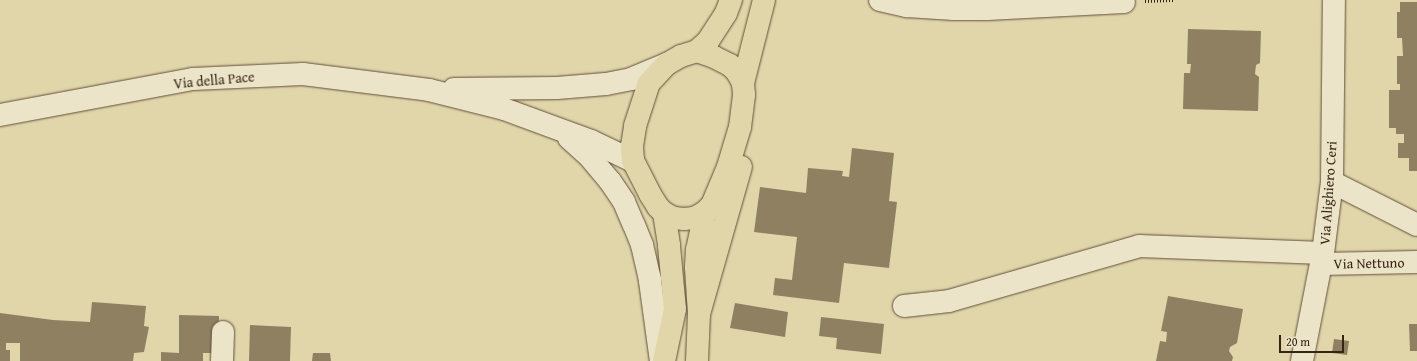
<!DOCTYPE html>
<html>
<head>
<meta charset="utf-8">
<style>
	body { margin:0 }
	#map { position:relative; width:1417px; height:361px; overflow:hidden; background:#e1d5aa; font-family:"Gentium Book Plus",serif }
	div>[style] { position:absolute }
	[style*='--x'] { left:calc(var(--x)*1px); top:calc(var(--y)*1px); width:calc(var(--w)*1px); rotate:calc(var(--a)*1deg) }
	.building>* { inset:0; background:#8f8062 }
	.path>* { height:2.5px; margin-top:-1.25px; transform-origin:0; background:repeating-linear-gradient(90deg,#362414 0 1px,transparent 0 3px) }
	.roads { filter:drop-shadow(0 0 1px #61503a) drop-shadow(0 0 1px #61503a) }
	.street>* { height:22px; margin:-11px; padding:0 11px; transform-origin:11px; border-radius:11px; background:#ece4c8 }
	.secondary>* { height:22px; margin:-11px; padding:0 11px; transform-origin:11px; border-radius:11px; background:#ece4c8 }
	.primary>* { height:22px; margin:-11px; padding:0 11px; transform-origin:11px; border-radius:11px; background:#e1d5aa }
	span { translate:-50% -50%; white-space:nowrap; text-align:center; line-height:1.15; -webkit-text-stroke:3px #ece4c8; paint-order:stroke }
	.street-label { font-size:14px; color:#362414 }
	.scale { position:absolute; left:1279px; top:335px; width:65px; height:18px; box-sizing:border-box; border:2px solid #362414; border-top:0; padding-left:5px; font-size:12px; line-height:14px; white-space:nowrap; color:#362414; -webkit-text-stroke:3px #ece4c8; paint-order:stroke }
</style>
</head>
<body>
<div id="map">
	<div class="building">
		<i style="clip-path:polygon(1400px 2px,1417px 2px,1417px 171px,1409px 171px,1409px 158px,1398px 158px,1398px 143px,1404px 143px,1404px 134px,1396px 134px,1396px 128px,1389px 128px,1389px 90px,1400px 90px,1400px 84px,1397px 84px,1397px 56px,1403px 56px,1402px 38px,1397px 38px,1397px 12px,1400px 12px)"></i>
		<i style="clip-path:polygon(1188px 29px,1261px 31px,1260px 63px,1256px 65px,1255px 74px,1259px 77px,1258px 111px,1183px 109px,1184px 73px,1190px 73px,1191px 64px,1187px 64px)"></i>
		<i style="clip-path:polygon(852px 148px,894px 153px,889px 201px,897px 202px,889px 268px,844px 263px,839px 303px,773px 295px,775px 278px,792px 280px,797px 237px,754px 232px,760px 187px,806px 193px,808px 168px,843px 171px,842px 176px,849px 177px)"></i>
		<i style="clip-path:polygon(1168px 296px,1243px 309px,1237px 343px,1230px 347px,1229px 351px,1233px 357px,1232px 361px,1156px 361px,1160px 341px,1166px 342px,1167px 332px,1161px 331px)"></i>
		<i style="clip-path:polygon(92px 302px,146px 306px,144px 326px,149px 327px,144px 352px,134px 353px,133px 361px,20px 361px,20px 343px,6px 343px,6px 350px,10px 350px,10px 361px,0 361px,0 313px,53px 320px,90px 322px)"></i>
		<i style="clip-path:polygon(735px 303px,788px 312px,785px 337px,730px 328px)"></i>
		<i style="clip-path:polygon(179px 315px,219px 316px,218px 353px,203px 353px,203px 361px,161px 361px,161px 352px,179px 353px)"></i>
		<i style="clip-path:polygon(821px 317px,884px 324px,881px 354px,836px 349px,837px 338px,819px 336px)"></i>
		<i style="clip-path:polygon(1409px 324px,1417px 324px,1417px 351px,1410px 351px)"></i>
		<i style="clip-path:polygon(250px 325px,291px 327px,290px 361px,249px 361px)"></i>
		<i style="clip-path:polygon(1334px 339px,1349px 341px,1347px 355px,1332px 353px)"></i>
		<i style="clip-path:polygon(313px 353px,330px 353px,331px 361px,312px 361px)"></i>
	</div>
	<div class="path">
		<i style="--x:1145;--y:1;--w:28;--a:-2"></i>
	</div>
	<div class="roads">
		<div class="street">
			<i style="--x:880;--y:0;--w:28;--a:13"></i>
			<i style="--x:907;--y:6;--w:47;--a:3.7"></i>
			<i style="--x:954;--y:9;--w:33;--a:0"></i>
			<i style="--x:987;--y:9;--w:137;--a:-2.9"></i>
			<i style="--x:1332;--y:182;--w:95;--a:26.8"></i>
			<i style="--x:1321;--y:264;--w:96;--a:-1.2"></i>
			<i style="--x:904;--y:306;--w:45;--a:-6.3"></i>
			<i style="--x:949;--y:301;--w:198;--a:-16.1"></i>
			<i style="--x:1139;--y:246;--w:184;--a:2.2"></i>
			<i style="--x:222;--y:361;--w:29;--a:-88"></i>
			<i style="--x:1302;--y:361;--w:110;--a:-79"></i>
			<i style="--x:1323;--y:253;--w:72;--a:-82.8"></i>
			<i style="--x:1332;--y:182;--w:182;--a:-89.4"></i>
		</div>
		<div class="secondary">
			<i style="--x:454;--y:89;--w:103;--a:-0.6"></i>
			<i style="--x:557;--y:88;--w:49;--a:-4.7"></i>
			<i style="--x:606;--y:84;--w:25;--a:-11"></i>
			<i style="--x:631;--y:79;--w:39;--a:-23"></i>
			<i style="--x:0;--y:115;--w:196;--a:-10.6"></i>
			<i style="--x:193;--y:79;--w:110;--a:-2.6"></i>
			<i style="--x:303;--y:74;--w:127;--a:7.2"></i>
			<i style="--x:429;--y:90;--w:77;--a:14.2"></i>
			<i style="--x:504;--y:109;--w:93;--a:20.2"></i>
			<i style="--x:591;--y:141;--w:47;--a:25.5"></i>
			<i style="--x:569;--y:138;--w:25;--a:42"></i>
			<i style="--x:588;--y:155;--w:34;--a:50"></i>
			<i style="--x:610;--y:181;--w:25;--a:56"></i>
			<i style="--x:624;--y:202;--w:25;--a:67"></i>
			<i style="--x:634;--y:225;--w:22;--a:68"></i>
			<i style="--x:642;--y:245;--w:37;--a:77"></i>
			<i style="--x:650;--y:281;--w:81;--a:82.2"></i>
		</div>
		<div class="primary">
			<i style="--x:697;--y:51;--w:18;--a:19"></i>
			<i style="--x:714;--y:57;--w:18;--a:27"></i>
			<i style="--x:730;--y:65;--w:10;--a:45"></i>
			<i style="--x:737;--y:72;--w:13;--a:61"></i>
			<i style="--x:743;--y:83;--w:12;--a:85"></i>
			<i style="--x:744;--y:95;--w:32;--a:97"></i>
			<i style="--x:740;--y:127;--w:42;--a:106.7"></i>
			<i style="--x:728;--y:167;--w:41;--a:112.8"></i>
			<i style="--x:712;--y:205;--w:10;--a:135"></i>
			<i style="--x:705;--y:212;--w:13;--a:151"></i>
			<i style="--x:694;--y:218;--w:10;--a:174"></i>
			<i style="--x:684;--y:219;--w:10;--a:-174"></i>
			<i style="--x:674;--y:218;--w:11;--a:-153"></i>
			<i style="--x:664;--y:213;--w:8;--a:-135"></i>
			<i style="--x:658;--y:207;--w:15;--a:-122"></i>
			<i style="--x:650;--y:194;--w:37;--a:-117"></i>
			<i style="--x:633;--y:161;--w:15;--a:-94"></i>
			<i style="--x:632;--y:146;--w:20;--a:-81"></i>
			<i style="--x:635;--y:126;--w:45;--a:-72"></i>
			<i style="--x:649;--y:83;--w:26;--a:-47"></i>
			<i style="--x:667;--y:64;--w:16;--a:-30"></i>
			<i style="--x:681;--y:56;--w:17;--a:-17"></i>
			<i style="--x:697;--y:51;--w:15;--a:-42"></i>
			<i style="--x:708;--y:41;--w:33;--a:-57"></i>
			<i style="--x:726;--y:13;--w:14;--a:-69"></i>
			<i style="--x:743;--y:83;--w:86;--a:-75.8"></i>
			<i style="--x:664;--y:213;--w:33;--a:81"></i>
			<i style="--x:669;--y:246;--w:63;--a:84.6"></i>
			<i style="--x:675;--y:309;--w:53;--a:101.9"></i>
			<i style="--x:699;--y:314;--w:153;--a:-74.1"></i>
			<i style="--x:697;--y:361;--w:47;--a:-87.6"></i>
			<i style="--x:699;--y:314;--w:47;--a:-93.7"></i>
			<i style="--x:696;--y:267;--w:17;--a:-87"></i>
			<i style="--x:697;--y:250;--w:39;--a:-78"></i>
		</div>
	</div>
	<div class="street-label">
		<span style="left:214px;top:80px;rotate:-5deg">Via della Pace</span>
		<span style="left:1328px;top:193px;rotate:-86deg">Via Alighiero Ceri</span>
		<span style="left:1369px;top:263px;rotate:-1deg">Via Nettuno</span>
	</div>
	<div class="scale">20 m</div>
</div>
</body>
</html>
